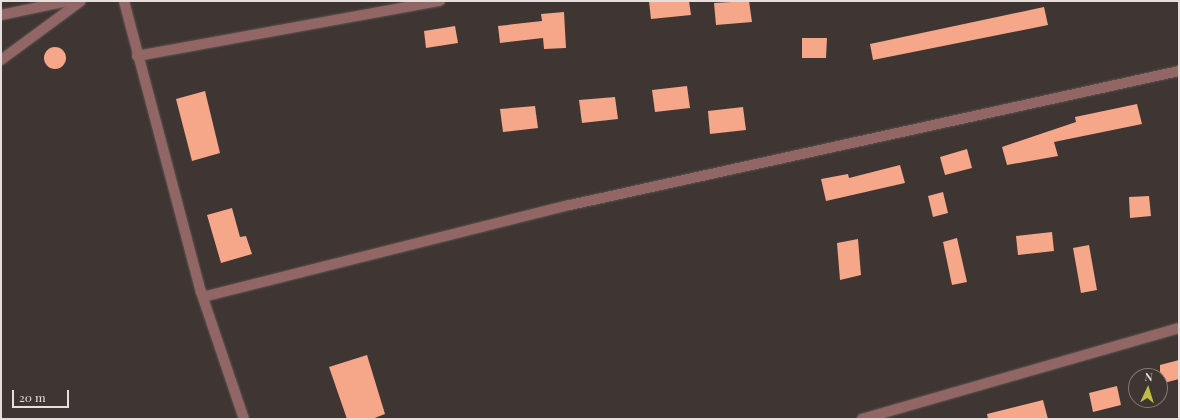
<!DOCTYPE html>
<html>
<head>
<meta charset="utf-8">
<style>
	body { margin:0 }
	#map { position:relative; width:1180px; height:420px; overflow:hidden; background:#3f3532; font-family:"Playfair Display",serif }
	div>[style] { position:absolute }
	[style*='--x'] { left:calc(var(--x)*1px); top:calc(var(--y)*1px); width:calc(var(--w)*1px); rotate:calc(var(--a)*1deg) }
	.building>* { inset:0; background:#f6a689 }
	.round { border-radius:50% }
	.roads { filter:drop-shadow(0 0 1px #5d5451) drop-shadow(0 0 1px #5d5451) }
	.minor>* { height:10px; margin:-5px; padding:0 5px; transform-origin:5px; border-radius:5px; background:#926664 }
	span { translate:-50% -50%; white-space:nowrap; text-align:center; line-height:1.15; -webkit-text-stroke:4px #3f3532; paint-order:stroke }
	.frame { position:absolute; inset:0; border:2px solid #e6dfdd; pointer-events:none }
	.north { position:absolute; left:1128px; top:368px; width:40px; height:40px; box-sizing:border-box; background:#3f3532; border:1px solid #827976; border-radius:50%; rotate:4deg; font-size:11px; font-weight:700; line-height:16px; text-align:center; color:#e6dfdd }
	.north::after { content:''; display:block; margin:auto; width:14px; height:18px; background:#bebf42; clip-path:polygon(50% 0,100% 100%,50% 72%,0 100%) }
	.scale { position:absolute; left:12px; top:390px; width:57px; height:18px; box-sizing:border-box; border:2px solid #e6dfdd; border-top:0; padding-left:5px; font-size:12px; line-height:14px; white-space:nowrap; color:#e6dfdd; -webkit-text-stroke:3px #3f3532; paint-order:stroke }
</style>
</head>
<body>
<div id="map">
	<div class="building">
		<i style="clip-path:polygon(649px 1px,689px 1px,691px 15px,651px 19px)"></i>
		<i style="clip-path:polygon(749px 1px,752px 22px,716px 25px,714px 3px)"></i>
		<i style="clip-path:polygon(1044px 7px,1048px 25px,873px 60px,870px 44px)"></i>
		<i style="clip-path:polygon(564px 12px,566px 48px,544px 49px,543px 38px,500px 43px,498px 26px,542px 21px,541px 14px)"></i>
		<i style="clip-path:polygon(455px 26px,458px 43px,426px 48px,424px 31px)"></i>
		<i style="clip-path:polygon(802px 38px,827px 38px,826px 58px,802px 58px)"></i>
		<i class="round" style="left:44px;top:47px;width:22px;height:22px"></i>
		<i style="clip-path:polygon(687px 86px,690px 108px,655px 112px,652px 90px)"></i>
		<i style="clip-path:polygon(205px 91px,220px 153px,192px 161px,176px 99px)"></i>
		<i style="clip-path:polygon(615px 97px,618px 119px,582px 123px,579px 100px)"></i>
		<i style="clip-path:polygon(1137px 104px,1142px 124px,1054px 142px,1058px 156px,1007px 165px,1002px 147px,1076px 122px,1075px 117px)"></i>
		<i style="clip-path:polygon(535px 106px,538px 128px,503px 132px,500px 109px)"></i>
		<i style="clip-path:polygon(743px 107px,746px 130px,710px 134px,708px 111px)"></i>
		<i style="clip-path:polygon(967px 149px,972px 168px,945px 175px,940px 157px)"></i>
		<i style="clip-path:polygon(900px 165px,905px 183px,826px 201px,821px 179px,848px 174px,849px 178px)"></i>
		<i style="clip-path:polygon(943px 192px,948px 213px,933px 217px,928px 196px)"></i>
		<i style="clip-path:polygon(1149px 196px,1151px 216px,1130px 218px,1129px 197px)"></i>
		<i style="clip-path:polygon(232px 208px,240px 237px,246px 236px,252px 254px,221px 263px,207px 215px)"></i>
		<i style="clip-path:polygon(1052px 232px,1054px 251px,1018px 255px,1016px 236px)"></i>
		<i style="clip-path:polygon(957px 238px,967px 282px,952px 285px,943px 242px)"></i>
		<i style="clip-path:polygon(858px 239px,861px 275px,840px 280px,837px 243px)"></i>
		<i style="clip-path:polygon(1089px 245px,1097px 290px,1081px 293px,1073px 248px)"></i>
		<i style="clip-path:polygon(367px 355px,385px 414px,372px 419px,347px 419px,329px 367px)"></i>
		<i style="clip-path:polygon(1179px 360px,1179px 379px,1160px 384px,1160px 365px)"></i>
		<i style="clip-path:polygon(1117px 386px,1121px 405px,1093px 412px,1089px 393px)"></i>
		<i style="clip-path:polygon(1043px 400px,1048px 419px,988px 419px,987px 414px)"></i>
	</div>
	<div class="roads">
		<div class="minor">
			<i style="--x:124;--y:1;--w:301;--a:75.2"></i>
			<i style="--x:201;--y:292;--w:134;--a:71.3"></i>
			<i style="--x:1;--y:15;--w:68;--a:-11.8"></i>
			<i style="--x:137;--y:56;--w:308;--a:-10.3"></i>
			<i style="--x:1;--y:60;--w:99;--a:-36.4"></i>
			<i style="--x:203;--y:297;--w:378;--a:-14.1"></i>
			<i style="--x:570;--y:205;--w:624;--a:-12.41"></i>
			<i style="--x:862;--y:419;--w:330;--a:-16"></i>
		</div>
	</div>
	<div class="frame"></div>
	<div class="north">N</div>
	<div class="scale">20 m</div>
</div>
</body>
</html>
